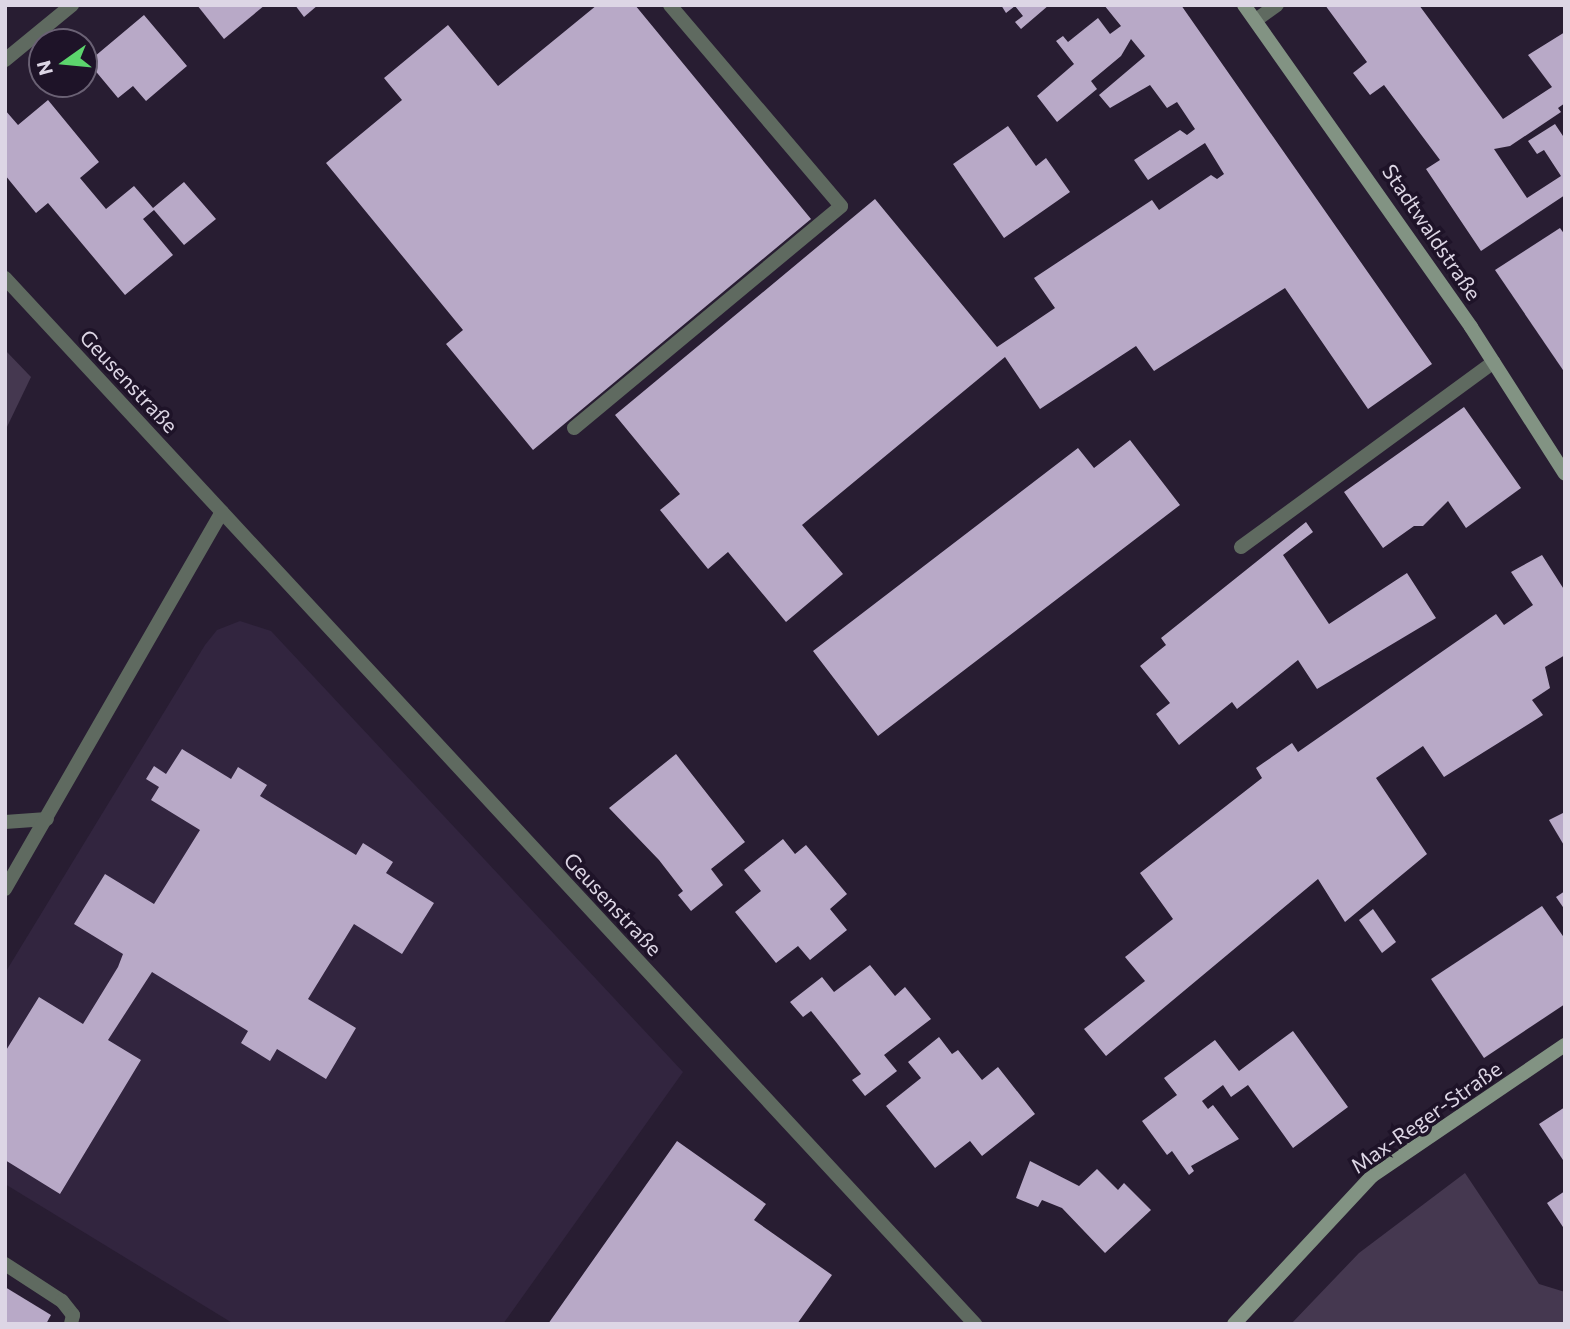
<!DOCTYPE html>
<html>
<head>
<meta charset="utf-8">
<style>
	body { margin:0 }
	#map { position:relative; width:1570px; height:1329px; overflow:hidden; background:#281d32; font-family:Commissioner,sans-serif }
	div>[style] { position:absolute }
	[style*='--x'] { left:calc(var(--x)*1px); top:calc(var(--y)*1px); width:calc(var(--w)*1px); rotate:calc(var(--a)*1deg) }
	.built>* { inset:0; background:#32253f }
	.green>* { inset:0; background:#453850 }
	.building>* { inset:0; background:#b8a9c7 }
	.lane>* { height:14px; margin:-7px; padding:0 7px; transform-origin:7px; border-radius:7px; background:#5f6a60 }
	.street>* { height:14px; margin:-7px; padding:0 7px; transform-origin:7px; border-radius:7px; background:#5f6a60 }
	.secondary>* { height:14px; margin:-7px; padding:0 7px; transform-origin:7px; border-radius:7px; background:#829383 }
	span { translate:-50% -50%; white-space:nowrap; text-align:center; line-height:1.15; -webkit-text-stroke:7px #1e1328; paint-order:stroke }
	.street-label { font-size:21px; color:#ddd6e5 }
	.frame { position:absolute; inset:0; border:7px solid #ddd6e5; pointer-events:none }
	.north { position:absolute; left:28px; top:28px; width:70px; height:70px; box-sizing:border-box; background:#1e1328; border:2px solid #6a6174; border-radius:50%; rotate:255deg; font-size:19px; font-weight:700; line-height:28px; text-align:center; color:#ddd6e5 }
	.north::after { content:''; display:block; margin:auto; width:24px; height:32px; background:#5cd56d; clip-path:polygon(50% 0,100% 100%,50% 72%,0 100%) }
</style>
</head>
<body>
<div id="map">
	<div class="built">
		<i style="clip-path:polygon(240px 621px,271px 631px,683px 1072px,503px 1324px,234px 1324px,5px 1184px,5px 973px,205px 645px,217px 630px)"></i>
	</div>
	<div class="green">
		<i style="clip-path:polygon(5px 350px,31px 377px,5px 431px)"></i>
		<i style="clip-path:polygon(1465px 1173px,1539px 1284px,1565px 1292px,1565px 1324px,1291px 1324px,1359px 1253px)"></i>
	</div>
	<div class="building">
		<i style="clip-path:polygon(197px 5px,265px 5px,224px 39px)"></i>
		<i style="clip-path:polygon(295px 5px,318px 5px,304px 17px)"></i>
		<i style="clip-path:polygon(597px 5px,635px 5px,811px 219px,533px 450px,446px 344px,463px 330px,326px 163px,402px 100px,384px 78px,448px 25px,498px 86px)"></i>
		<i style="clip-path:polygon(1001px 5px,1049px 5px,1021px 29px,1015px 22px,1023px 16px,1015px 6px,1006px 13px)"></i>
		<i style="clip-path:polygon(1104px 5px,1181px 5px,1432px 364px,1368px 409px,1285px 288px,1154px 371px,1136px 346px,1040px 409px,1005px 357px,802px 525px,843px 574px,786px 622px,728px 552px,708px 569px,660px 510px,680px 494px,615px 415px,875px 199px,997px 347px,1055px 308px,1034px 278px,1152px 200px,1159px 210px,1211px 175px,1217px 179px,1224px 174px,1205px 143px,1148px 180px,1134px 160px,1180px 130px,1187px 135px,1195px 129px,1177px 102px,1167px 108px,1150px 85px,1110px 108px,1099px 95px,1145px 56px,1131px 39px,1121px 56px,1091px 81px,1097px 89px,1057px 122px,1037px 96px,1074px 64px,1056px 41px,1063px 36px,1068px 42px,1098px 18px,1110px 34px,1121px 26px)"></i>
		<i style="clip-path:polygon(1325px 5px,1419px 5px,1503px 119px,1552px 87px,1528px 55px,1565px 32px,1565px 103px,1558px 108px,1561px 112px,1510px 146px,1494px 149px,1527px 198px,1561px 176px,1544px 150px,1537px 154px,1528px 141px,1555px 124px,1565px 139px,1565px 195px,1481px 251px,1426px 169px,1440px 160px,1384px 85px,1370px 95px,1353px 73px,1367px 62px)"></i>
		<i style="clip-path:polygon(144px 15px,187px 66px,146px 101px,133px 86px,118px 98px,88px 62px)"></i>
		<i style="clip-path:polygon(62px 35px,68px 42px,53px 42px)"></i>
		<i style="clip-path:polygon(42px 52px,42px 70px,33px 59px)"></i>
		<i style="clip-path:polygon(48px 100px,99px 162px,80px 178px,106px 209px,134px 186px,153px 208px,184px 182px,216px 219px,184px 245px,154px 210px,143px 219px,173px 255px,125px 295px,48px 203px,36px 213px,5px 175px,5px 110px,18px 125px)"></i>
		<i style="clip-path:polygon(1008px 126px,1036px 166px,1046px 158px,1070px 192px,1004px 238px,953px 164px)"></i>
		<i style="clip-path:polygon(1560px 228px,1565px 235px,1565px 373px,1495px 270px)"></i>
		<i style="clip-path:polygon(1464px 407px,1521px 488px,1466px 528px,1448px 501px,1423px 526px,1414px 526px,1383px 548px,1344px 492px)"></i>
		<i style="clip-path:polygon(1130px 440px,1180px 505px,878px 736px,813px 651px,1078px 448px,1094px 468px)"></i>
		<i style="clip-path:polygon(1306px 522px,1313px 532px,1283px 555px,1329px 624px,1407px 573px,1436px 618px,1317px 689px,1298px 660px,1237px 709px,1232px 702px,1179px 745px,1156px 714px,1170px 703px,1140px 666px,1166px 645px,1161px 638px)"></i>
		<i style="clip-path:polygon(1542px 555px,1565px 591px,1565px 655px,1545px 667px,1550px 688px,1532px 700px,1543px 715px,1444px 777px,1423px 746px,1376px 778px,1427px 854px,1345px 922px,1318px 879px,1106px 1056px,1084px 1029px,1145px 981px,1125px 957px,1173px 919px,1140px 873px,1262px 778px,1256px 768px,1292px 743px,1298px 752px,1496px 614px,1504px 625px,1533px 605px,1511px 572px)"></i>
		<i style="clip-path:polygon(182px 749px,231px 779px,238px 767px,267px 785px,260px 796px,356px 855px,363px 843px,393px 862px,386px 873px,434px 903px,402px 954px,354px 924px,308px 999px,356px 1028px,326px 1079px,277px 1049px,270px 1061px,241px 1043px,248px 1031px,152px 972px,108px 1040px,141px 1060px,60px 1194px,5px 1160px,5px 1052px,39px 997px,83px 1024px,118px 967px,123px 954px,74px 924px,105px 874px,154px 904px,200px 830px,151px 800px,159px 787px,146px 779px,154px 766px,166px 774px)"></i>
		<i style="clip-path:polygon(676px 754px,745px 842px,711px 869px,723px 885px,691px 911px,678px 895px,683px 891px,659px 860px,609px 808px)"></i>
		<i style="clip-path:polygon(1565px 812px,1565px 847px,1549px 820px)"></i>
		<i style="clip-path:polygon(783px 839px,795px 854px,806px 845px,847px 894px,830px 909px,847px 930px,810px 960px,798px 946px,776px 963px,735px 912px,761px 891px,744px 870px)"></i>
		<i style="clip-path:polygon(1565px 891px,1565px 910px,1556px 897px)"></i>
		<i style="clip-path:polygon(1542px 906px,1565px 939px,1565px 1004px,1484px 1058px,1431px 979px)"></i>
		<i style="clip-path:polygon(1373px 909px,1396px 942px,1382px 953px,1359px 920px)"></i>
		<i style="clip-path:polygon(870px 965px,895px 996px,905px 987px,931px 1019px,884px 1055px,897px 1071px,865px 1096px,852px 1080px,861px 1074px,836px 1042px,811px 1011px,803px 1017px,790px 1002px,822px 977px,834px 992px)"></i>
		<i style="clip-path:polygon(1293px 1031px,1348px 1107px,1293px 1148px,1248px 1085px,1231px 1097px,1223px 1085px,1202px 1101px,1208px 1109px,1213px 1105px,1239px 1139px,1191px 1166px,1194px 1171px,1189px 1175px,1172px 1151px,1167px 1155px,1142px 1121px,1177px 1095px,1164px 1078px,1215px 1040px,1239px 1071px)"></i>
		<i style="clip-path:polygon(939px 1037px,952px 1054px,958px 1050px,982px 1080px,998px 1067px,1035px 1114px,982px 1156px,970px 1141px,935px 1168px,886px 1106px,921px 1078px,908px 1062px)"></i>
		<i style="clip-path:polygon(1565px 1107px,1565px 1163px,1539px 1124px)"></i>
		<i style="clip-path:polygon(677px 1141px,766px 1204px,754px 1220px,832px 1275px,797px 1324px,548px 1324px)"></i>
		<i style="clip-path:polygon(1030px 1161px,1079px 1186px,1097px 1169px,1118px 1190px,1124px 1183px,1151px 1210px,1105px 1253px,1062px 1208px,1042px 1200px,1038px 1207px,1016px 1198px)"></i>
		<i style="clip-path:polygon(1565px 1191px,1565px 1230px,1547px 1203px)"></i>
		<i style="clip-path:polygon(5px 1287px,51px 1315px,46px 1324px,5px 1324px)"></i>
	</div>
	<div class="lane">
		<i style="--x:574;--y:428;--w:347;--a:-39.7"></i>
		<i style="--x:841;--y:206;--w:264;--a:-130.4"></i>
		<i style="--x:1241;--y:547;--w:313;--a:-36.2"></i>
		<i style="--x:5;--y:822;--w:42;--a:-4.1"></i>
		<i style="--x:5;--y:889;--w:435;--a:-60.1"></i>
		<i style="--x:5;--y:1264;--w:68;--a:33"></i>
		<i style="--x:62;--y:1301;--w:18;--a:52"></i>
		<i style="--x:73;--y:1315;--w:9;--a:103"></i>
	</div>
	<div class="street">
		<i style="--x:1256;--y:20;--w:26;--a:-36"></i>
		<i style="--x:5;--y:60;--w:87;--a:-39.4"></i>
		<i style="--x:5;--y:278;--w:1427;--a:47.16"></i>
	</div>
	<div class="secondary">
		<i style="--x:1244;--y:5;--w:394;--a:54.8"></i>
		<i style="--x:1471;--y:327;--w:174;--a:57.4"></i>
		<i style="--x:1234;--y:1324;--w:202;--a:-47"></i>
		<i style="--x:1372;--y:1176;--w:233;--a:-34.2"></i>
	</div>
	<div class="street-label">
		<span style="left:1432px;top:232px;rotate:56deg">Stadtwaldstraße</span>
		<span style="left:129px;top:381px;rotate:47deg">Geusenstraße</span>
		<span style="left:613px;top:904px;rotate:47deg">Geusenstraße</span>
		<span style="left:1426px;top:1117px;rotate:-35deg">Max-Reger-Straße</span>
	</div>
	<div class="frame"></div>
	<div class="north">N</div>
</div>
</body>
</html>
